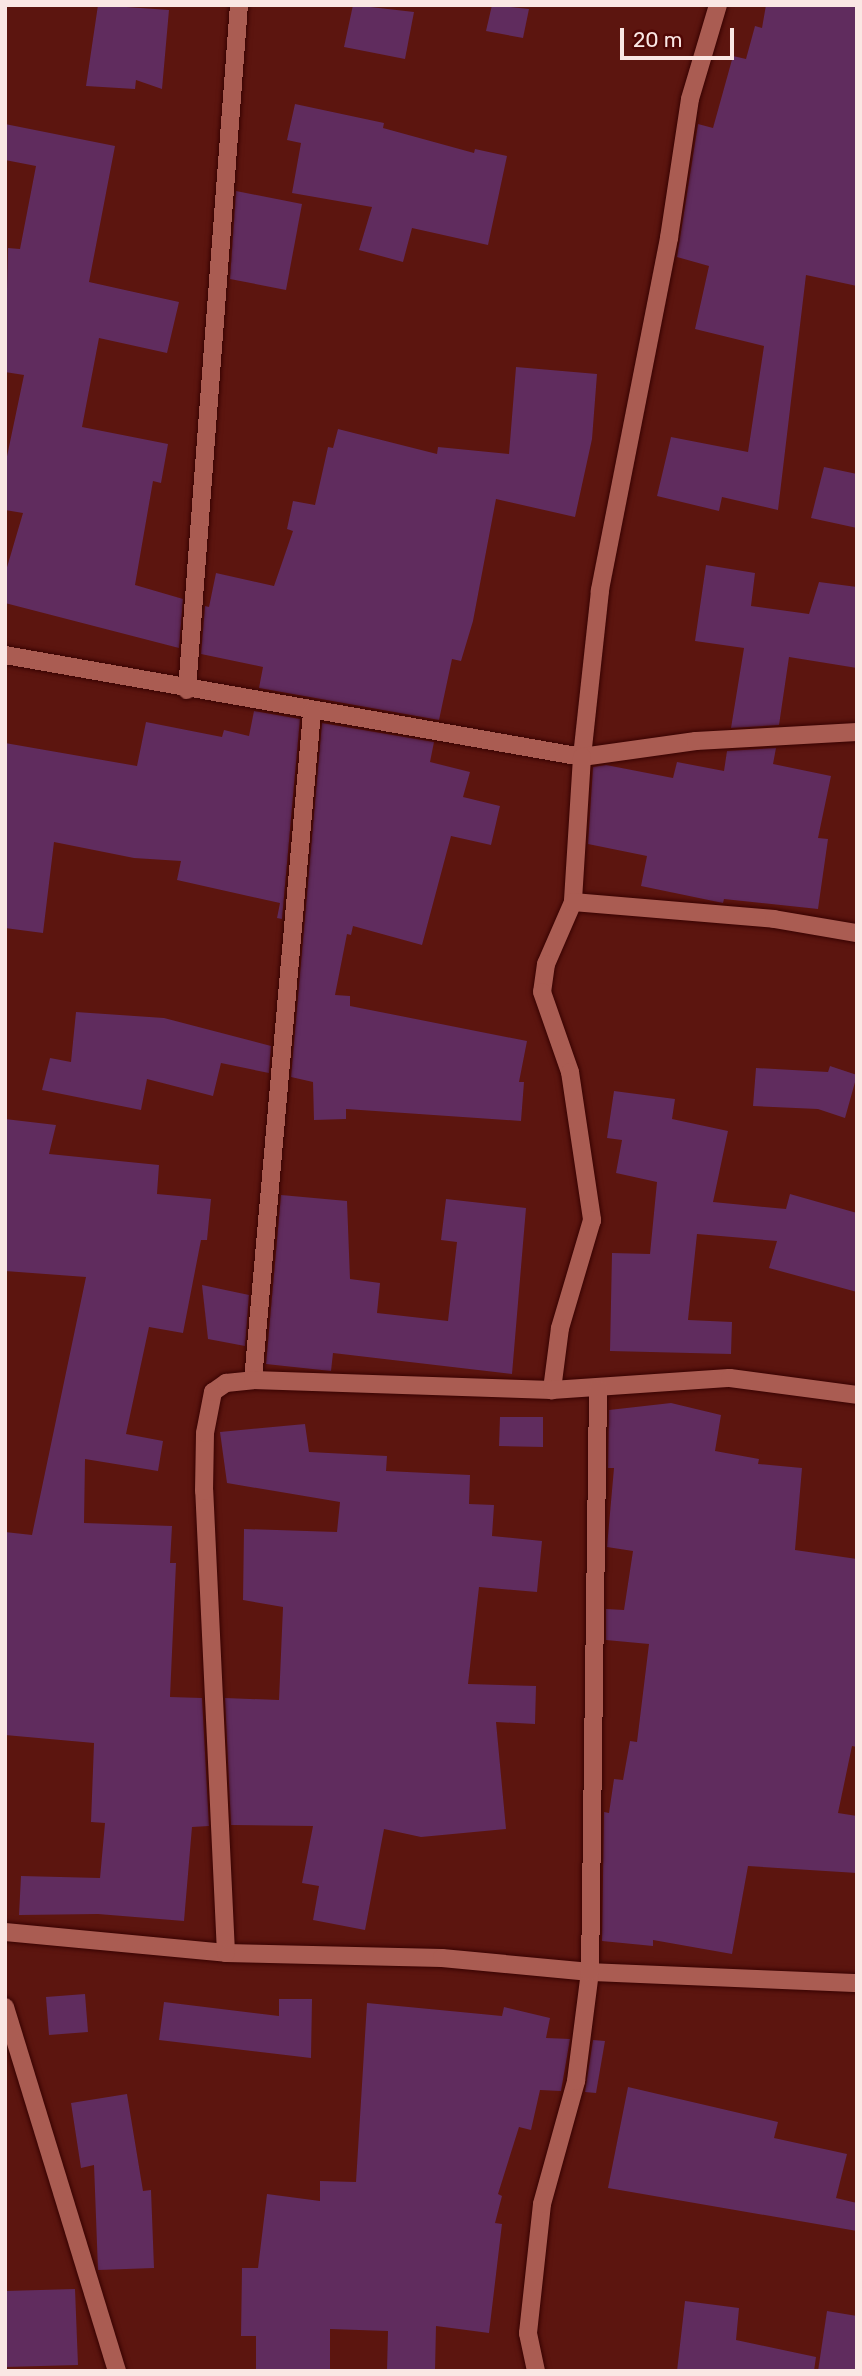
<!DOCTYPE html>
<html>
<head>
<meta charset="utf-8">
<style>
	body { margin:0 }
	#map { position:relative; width:862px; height:2376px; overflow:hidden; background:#5c150f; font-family:Rubik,sans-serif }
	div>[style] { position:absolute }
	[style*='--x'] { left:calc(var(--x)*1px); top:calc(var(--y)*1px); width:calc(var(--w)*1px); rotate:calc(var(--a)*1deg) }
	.building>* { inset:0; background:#602c5e }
	.roads { filter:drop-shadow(0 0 2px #370302) drop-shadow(0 0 2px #370302) }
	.street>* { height:18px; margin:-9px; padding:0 9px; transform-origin:9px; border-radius:9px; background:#aa5c52 }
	span { translate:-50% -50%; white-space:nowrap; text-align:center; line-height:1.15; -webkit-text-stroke:6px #500805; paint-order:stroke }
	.frame { position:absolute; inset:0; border:7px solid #fae7e4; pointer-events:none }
	.scale { position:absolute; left:620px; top:28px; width:114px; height:32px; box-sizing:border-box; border:4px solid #fae7e4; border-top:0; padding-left:9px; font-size:21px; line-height:24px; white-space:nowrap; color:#fae7e4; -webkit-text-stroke:5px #500805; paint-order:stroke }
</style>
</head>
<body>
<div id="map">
	<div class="building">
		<i style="clip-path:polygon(98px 5px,169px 10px,162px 89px,136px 80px,135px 89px,86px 86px)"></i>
		<i style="clip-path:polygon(353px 5px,414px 12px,405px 59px,344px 47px)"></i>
		<i style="clip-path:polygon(492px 5px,529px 9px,523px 38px,486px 31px)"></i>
		<i style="clip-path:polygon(766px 5px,857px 5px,857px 286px,806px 275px,778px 510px,722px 497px,719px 511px,657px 496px,671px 437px,748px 452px,764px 346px,695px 329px,709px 266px,677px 257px,698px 124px,713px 128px,733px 56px,746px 59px,755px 26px,762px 28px)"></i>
		<i style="clip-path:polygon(295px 104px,384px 123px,383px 128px,474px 153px,475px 149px,507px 156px,488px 245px,412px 228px,403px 262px,359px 250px,372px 207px,292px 193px,301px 143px,287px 140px)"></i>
		<i style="clip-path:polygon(5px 124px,115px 146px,89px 282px,179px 302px,167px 353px,99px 338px,82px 427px,168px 444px,161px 483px,153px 481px,135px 585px,183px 599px,179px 648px,5px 603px,5px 574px,23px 513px,5px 510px,5px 466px,24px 375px,5px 372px,8px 248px,20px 249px,36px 166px,5px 160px)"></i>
		<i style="clip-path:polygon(236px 191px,302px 204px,286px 290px,230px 279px)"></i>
		<i style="clip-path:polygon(516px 367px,597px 374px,592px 439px,575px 517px,496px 499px,473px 621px,461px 661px,452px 659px,439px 720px,259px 688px,263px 667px,201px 654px,205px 606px,209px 607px,216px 573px,274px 586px,293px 531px,287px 529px,293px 501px,315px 505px,328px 447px,333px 448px,338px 429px,437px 454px,438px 447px,509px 454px)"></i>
		<i style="clip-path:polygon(824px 467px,857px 474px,857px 528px,811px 518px)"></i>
		<i style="clip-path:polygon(706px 565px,755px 573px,751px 606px,809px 614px,819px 582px,857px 587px,857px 668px,789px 657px,779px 725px,731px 728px,744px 648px,695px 641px)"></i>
		<i style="clip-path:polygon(254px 711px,300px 719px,282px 919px,277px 918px,280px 903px,177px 880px,181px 861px,134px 858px,54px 842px,43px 933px,5px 928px,5px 743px,137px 766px,146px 722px,222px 737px,224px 730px,249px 736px)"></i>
		<i style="clip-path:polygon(322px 723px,434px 742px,430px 762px,470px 772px,463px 797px,500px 806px,491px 845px,451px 836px,422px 945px,353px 926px,351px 935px,347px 934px,335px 995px,350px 996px,350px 1006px,527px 1041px,519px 1082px,524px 1082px,521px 1121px,346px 1109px,346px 1119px,314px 1120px,313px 1082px,291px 1077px)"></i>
		<i style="clip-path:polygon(776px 748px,773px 764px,831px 776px,818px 838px,828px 839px,818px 909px,724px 899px,723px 903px,641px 886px,647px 856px,588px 844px,593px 767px,606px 765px,673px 778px,677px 762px,724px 771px,727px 751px)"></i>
		<i style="clip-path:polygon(76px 1012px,164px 1018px,271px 1046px,269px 1073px,221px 1063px,213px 1096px,147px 1079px,141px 1110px,42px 1090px,50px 1058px,71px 1062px)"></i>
		<i style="clip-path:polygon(830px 1066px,857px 1075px,845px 1118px,818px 1109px,753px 1106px,756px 1068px,828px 1072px)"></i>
		<i style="clip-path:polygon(614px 1091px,675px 1099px,672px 1119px,728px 1131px,713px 1202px,786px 1209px,790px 1194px,857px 1213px,857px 1292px,769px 1268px,777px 1241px,697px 1234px,688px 1320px,732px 1322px,731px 1354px,610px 1351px,612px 1253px,650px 1254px,657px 1182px,616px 1173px,622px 1140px,607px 1138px)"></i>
		<i style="clip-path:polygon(5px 1119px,56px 1125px,49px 1154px,159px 1165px,157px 1194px,211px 1199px,207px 1240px,201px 1240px,183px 1333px,149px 1327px,126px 1434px,163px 1441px,158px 1471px,85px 1459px,84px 1523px,172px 1526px,170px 1563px,176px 1563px,170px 1697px,202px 1698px,209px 1826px,192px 1827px,184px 1921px,98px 1914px,19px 1915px,21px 1876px,100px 1878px,105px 1823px,91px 1822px,94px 1743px,5px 1735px,5px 1532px,32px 1535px,86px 1277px,5px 1271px)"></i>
		<i style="clip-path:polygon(281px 1195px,347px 1201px,350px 1279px,380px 1283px,377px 1313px,448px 1321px,457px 1242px,441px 1240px,446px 1199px,526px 1208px,512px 1374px,333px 1353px,331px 1371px,266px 1364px)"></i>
		<i style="clip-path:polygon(202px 1285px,249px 1295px,245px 1346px,208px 1339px)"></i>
		<i style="clip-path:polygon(671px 1403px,721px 1415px,715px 1451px,759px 1459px,758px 1464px,802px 1468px,795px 1550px,857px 1559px,857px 1747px,852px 1746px,838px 1813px,857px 1816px,857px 1873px,748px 1866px,732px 1954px,653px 1940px,653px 1946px,602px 1941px,604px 1812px,609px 1813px,614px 1779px,623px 1780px,630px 1741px,637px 1742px,649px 1644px,606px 1640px,606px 1609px,624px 1610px,633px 1551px,607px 1547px,614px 1468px,608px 1468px,609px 1410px)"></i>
		<i style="clip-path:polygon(500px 1417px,543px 1417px,543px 1447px,499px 1446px)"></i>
		<i style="clip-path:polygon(305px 1424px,309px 1452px,387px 1456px,386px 1471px,470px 1475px,469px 1504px,494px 1505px,492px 1536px,542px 1541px,537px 1592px,479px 1587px,468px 1684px,536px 1686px,535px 1724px,496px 1722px,506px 1829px,421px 1837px,384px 1829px,365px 1930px,313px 1920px,319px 1886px,302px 1883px,313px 1826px,231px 1825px,225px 1698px,279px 1700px,283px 1607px,243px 1600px,244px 1529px,337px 1532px,340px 1502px,227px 1483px,220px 1432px)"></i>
		<i style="clip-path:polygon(85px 1994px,88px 2032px,49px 2035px,46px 1997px)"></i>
		<i style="clip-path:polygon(279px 1999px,312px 1999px,311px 2058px,159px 2040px,164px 2002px,279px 2016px)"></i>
		<i style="clip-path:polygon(367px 2003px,502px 2016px,504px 2007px,550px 2018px,546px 2038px,570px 2039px,561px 2091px,540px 2090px,531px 2130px,519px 2127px,498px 2194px,502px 2196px,495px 2223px,502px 2224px,489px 2333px,436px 2326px,435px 2371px,387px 2370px,388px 2331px,330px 2329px,330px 2371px,256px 2371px,256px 2336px,241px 2336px,242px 2268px,258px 2268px,267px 2194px,320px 2201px,320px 2181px,356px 2182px)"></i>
		<i style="clip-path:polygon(593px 2040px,605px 2041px,596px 2093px,585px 2092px)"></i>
		<i style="clip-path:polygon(628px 2087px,778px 2122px,774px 2138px,847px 2154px,836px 2198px,857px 2203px,857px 2231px,608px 2188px)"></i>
		<i style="clip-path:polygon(127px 2094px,143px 2191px,151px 2190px,154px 2268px,98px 2270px,94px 2165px,81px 2168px,71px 2103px)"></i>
		<i style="clip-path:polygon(75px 2289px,78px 2365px,5px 2367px,5px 2291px)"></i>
		<i style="clip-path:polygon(685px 2301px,739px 2308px,736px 2340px,816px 2357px,814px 2371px,677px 2371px)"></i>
		<i style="clip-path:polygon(827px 2311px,857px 2316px,857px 2371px,818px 2371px)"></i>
	</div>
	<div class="roads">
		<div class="street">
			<i style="--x:718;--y:5;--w:98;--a:106.6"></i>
			<i style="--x:690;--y:99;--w:141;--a:98.6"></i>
			<i style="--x:669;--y:238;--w:360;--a:101.1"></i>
			<i style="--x:600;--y:591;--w:167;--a:96.2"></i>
			<i style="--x:582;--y:757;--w:115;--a:-8"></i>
			<i style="--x:696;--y:741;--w:161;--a:-3.2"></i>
			<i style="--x:5;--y:655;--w:586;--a:10.02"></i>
			<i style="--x:582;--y:757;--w:145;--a:93.6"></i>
			<i style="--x:573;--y:902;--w:68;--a:113.5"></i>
			<i style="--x:546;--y:964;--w:28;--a:98"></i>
			<i style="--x:542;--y:992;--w:85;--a:70.7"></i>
			<i style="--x:570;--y:1072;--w:150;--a:81.5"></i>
			<i style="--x:592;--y:1220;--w:113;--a:106.5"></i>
			<i style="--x:560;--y:1328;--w:63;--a:97.4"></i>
			<i style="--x:187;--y:690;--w:687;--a:-85.66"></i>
			<i style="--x:573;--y:902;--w:202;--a:4.8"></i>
			<i style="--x:774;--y:919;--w:84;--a:9.6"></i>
			<i style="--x:253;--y:1380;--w:671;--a:-84.95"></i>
			<i style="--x:5;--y:1932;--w:222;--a:5.4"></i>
			<i style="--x:226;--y:1953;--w:216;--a:1.3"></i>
			<i style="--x:442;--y:1958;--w:149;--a:5.4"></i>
			<i style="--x:590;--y:1972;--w:267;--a:2.4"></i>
			<i style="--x:226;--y:1953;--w:463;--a:-92.7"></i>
			<i style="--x:204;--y:1491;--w:58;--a:-89"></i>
			<i style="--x:205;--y:1433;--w:42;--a:-79"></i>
			<i style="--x:213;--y:1392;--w:16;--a:-35"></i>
			<i style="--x:226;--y:1383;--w:27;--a:-6"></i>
			<i style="--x:253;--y:1380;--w:299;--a:1.9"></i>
			<i style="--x:552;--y:1390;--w:178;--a:-3.9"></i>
			<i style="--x:730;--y:1378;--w:128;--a:7.6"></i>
			<i style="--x:5;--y:2007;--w:381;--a:72.9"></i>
			<i style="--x:536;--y:2371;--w:39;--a:-102"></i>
			<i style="--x:528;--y:2333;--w:130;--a:-83.8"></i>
			<i style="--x:542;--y:2204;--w:128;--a:-74.5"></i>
			<i style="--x:576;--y:2081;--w:110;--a:-82.7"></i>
			<i style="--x:590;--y:1972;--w:583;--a:-89.21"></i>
		</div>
	</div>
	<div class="frame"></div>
	<div class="scale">20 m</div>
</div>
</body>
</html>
